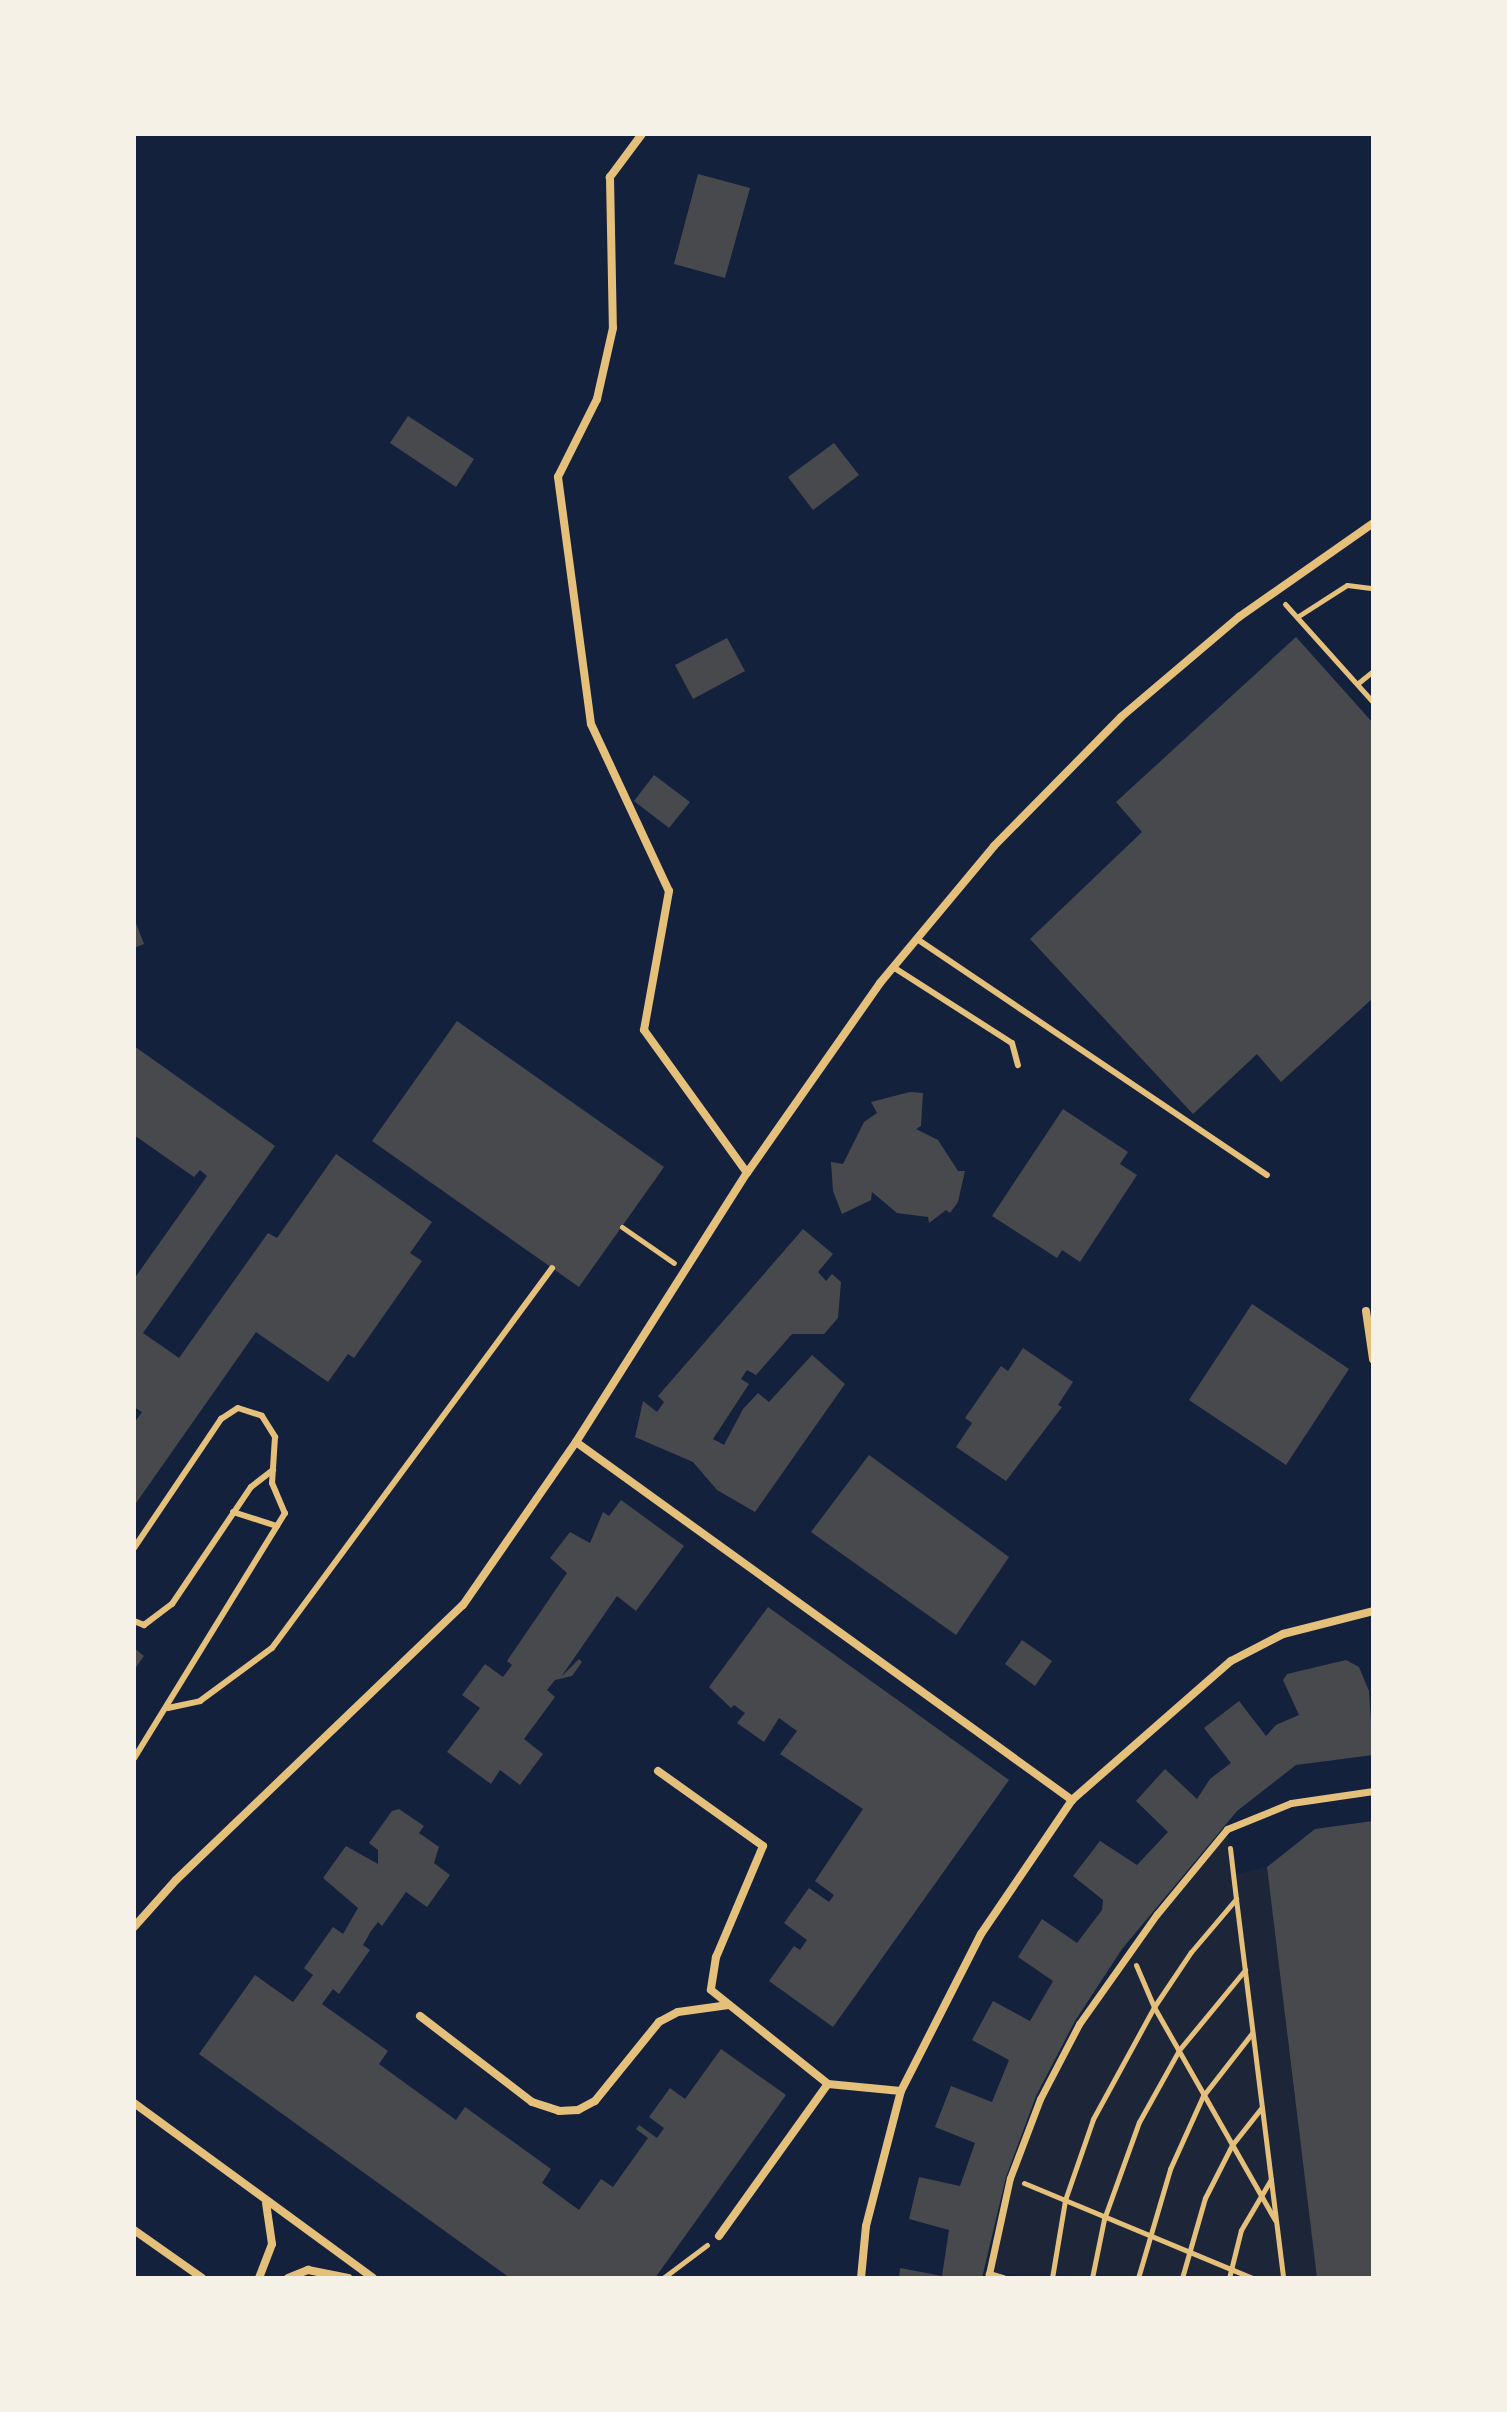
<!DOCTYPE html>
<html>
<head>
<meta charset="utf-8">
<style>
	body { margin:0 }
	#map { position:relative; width:1507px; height:2412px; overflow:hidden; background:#14213d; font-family:"Asap Condensed",sans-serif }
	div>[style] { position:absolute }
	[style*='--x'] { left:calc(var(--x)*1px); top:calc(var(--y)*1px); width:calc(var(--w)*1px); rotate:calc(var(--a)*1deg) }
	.green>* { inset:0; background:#1d2539 }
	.building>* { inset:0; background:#48494c }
	.path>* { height:5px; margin:-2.5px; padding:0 2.5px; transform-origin:2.5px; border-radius:2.5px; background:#e5c07b }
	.service>* { height:6px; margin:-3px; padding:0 3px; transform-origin:3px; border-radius:3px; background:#e5c07b }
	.pedestrian>* { height:7px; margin:-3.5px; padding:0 3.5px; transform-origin:3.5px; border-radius:3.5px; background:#e5c07b }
	.minor>* { height:8px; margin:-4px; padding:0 4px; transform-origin:4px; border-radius:4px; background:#e5c07b }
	span { translate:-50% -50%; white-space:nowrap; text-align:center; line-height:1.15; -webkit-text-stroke:6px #f6f1e7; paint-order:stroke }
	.frame { position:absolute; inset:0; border:136px solid #f6f1e7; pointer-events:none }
</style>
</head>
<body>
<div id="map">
	<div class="green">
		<i style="clip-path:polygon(1227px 1829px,1233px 1875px,1267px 1867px,1317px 2278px,989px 2274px,1010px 2178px,1040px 2099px,1079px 2024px,1130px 1950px)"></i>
	</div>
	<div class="building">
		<i style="clip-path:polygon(698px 174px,750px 188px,725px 278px,674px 264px)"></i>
		<i style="clip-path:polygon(408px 416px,474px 459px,456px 487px,390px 443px)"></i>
		<i style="clip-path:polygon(834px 443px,859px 475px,813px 510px,788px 477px)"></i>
		<i style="clip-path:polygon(1296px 637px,1373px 723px,1373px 998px,1281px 1082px,1257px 1054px,1193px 1114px,1030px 939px,1142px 832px,1116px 802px)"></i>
		<i style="clip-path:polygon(727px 638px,745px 671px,693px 699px,675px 665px)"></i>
		<i style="clip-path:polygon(654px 775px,690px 802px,669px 828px,634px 801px)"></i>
		<i style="clip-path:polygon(134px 918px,144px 944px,134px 948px)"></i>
		<i style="clip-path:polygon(457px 1021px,664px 1167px,579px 1287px,372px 1141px)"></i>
		<i style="clip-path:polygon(134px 1046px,275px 1146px,143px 1333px,179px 1358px,268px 1233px,277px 1238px,336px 1154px,432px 1222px,410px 1253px,422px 1261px,354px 1358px,348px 1354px,328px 1382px,256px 1332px,134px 1506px,134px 1423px,142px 1412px,134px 1407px,134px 1279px,207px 1176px,200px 1170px,194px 1177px,134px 1135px)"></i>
		<i style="clip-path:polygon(910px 1092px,923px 1093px,921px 1126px,916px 1129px,938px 1140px,958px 1171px,965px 1171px,958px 1202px,950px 1213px,946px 1210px,929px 1223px,928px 1217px,897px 1213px,872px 1192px,871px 1200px,842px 1214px,833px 1191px,831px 1162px,843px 1164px,864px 1122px,877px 1113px,871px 1102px)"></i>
		<i style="clip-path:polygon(1063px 1109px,1128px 1152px,1120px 1164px,1137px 1175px,1080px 1262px,1062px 1250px,1057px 1258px,992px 1216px)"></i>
		<i style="clip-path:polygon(803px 1229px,833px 1254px,818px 1272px,826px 1281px,832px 1274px,841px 1282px,838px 1318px,824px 1334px,792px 1334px,756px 1375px,747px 1370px,741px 1379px,749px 1384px,713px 1439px,724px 1445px,743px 1409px,758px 1393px,769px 1402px,812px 1355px,845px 1384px,755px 1512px,717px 1490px,693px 1462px,635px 1437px,643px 1401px,657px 1412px,664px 1402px,658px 1396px)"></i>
		<i style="clip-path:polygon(1252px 1304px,1349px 1369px,1286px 1465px,1189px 1400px)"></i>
		<i style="clip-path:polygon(1023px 1348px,1073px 1382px,1058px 1405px,1062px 1407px,1006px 1481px,956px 1447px,972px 1423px,965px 1418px,1001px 1366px,1008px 1371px)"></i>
		<i style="clip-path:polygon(869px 1455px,1009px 1557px,956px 1635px,811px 1532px)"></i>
		<i style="clip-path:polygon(621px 1500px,684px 1546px,636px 1611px,617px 1596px,561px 1677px,579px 1659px,582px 1662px,572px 1676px,555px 1680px,547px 1690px,555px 1697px,524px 1739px,543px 1754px,520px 1785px,500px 1770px,491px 1784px,447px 1752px,480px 1708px,462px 1695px,485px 1664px,503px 1677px,512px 1665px,507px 1661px,567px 1573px,550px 1558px,570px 1532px,590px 1543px,603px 1512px,609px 1516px)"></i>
		<i style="clip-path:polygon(768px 1607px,1009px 1780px,833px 2027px,769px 1981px,794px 1946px,800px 1950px,807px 1940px,784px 1923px,809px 1888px,829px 1902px,834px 1895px,815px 1881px,863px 1809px,780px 1754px,797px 1731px,779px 1718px,764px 1742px,737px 1723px,745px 1713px,734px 1705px,731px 1708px,709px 1687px)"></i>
		<i style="clip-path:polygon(1022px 1640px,1052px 1661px,1035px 1686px,1005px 1664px)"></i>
		<i style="clip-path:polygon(134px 1648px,144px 1656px,134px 1670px)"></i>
		<i style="clip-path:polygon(1346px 1660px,1359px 1667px,1369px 1691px,1373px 1755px,1296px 1765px,1237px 1811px,1122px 1949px,1075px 2021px,1036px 2096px,1006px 2177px,982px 2278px,899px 2278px,900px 2268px,942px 2276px,949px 2230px,909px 2219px,919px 2177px,960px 2186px,975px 2143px,935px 2127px,951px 2086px,992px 2102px,1009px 2060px,972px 2040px,993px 2001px,1030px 2021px,1053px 1981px,1018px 1957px,1042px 1919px,1077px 1943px,1102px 1910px,1103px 1900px,1073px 1876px,1100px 1841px,1137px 1865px,1168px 1832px,1136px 1801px,1165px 1769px,1197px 1799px,1210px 1779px,1231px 1763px,1204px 1728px,1239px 1701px,1266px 1736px,1276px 1725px,1299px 1715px,1283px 1680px,1287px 1674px)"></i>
		<i style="clip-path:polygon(399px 1809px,424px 1826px,419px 1833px,439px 1847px,434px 1863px,450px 1875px,427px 1907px,406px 1892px,382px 1926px,378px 1922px,371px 1931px,363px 1945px,370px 1950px,339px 1994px,333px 1989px,322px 2004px,388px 2051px,379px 2064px,456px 2120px,465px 2107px,551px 2169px,542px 2183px,579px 2210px,601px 2179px,613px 2187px,648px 2138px,636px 2129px,639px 2125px,657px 2138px,664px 2128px,649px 2117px,670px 2088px,685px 2099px,721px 2049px,786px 2095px,655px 2278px,510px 2278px,199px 2054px,255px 1975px,293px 2002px,313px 1975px,304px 1968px,333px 1927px,343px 1934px,358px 1908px,323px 1878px,346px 1846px,378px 1864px,378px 1850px,369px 1843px,392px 1811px)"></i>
		<i style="clip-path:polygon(1373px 1821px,1373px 2278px,1317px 2278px,1267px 1867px,1315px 1829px)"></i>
	</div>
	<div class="path">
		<i style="--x:1285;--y:604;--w:132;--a:48.1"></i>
		<i style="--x:1297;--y:617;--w:59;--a:-32.6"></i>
		<i style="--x:1347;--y:585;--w:26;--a:7"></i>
		<i style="--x:1357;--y:684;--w:21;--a:-39"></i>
		<i style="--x:622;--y:1227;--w:63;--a:34.7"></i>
		<i style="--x:1230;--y:1848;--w:51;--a:83.3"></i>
		<i style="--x:1136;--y:1965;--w:46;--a:66.8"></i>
		<i style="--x:1154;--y:2007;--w:245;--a:60.4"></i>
		<i style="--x:1024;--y:2183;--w:247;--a:22.6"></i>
		<i style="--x:663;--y:2278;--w:55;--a:-36.9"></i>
		<i style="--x:1052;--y:2278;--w:79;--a:-80.5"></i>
		<i style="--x:1065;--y:2200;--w:86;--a:-70.9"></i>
		<i style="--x:1093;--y:2119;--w:128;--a:-61.4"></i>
		<i style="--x:1154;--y:2007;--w:66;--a:-56.1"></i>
		<i style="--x:1191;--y:1952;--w:70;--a:-49.7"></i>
		<i style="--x:1236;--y:1899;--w:382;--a:82.9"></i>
		<i style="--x:1092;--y:2278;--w:60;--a:-78.5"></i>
		<i style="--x:1104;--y:2219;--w:103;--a:-70.2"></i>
		<i style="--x:1139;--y:2122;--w:82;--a:-60.9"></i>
		<i style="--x:1179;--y:2050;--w:104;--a:-50.5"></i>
		<i style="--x:1138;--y:2278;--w:114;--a:-73.6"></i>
		<i style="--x:1170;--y:2169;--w:80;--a:-65.7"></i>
		<i style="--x:1203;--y:2096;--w:80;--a:-52.1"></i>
		<i style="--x:1182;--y:2278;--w:83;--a:-74"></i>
		<i style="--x:1205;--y:2198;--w:59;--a:-63"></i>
		<i style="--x:1232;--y:2145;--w:48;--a:-51.7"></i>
		<i style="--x:1229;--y:2278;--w:49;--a:-76"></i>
		<i style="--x:1241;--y:2230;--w:59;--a:-59.5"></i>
	</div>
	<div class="service">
		<i style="--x:917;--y:939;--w:422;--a:34"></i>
		<i style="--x:893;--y:967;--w:141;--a:32.6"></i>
		<i style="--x:1012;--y:1043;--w:23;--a:75"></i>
		<i style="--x:233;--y:1512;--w:46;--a:17.7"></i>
		<i style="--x:134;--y:1548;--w:156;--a:-56"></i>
		<i style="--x:221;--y:1419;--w:20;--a:-33"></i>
		<i style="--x:238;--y:1408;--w:25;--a:18"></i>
		<i style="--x:262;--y:1416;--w:25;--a:58"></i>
		<i style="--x:275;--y:1437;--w:46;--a:93.7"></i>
		<i style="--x:272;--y:1483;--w:33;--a:67"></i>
		<i style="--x:285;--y:1513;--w:288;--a:121.6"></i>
		<i style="--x:134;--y:1621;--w:11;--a:22"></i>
		<i style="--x:144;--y:1625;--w:35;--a:-37"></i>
		<i style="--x:172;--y:1604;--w:141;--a:-56"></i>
		<i style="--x:251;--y:1487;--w:28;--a:-38"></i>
		<i style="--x:168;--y:1708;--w:33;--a:-12"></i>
		<i style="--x:200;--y:1701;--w:89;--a:-36.4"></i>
		<i style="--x:272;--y:1648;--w:472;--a:-53.6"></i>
	</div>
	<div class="pedestrian">
		<i style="--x:1003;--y:2278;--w:15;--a:-164"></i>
		<i style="--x:989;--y:2274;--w:98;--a:-77.7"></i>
		<i style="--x:1010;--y:2178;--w:85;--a:-69.2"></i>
		<i style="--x:1040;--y:2099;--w:85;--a:-62.5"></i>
		<i style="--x:1079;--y:2024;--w:135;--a:-54.7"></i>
		<i style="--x:1157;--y:1914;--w:110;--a:-50.5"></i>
		<i style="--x:1227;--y:1829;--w:69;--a:-22.1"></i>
		<i style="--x:1291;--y:1803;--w:83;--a:-8.3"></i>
	</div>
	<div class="minor">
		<i style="--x:642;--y:134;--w:54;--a:126.7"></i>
		<i style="--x:610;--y:177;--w:151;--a:88.9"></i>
		<i style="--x:613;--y:328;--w:73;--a:102.7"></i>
		<i style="--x:597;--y:399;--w:87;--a:116.6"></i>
		<i style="--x:558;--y:477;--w:249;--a:82.4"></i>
		<i style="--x:591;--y:724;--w:184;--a:65"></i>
		<i style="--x:669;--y:891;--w:141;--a:100.2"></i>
		<i style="--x:644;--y:1030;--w:176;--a:54.2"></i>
		<i style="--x:1366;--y:1311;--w:49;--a:81.7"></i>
		<i style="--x:576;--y:1442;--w:612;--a:35.82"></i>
		<i style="--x:658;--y:1771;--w:129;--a:35.5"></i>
		<i style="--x:763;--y:1846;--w:121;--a:112.9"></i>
		<i style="--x:716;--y:1957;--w:33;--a:99"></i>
		<i style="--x:711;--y:1990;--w:150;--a:38.8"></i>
		<i style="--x:134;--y:1927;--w:63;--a:-48.2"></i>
		<i style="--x:176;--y:1880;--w:397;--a:-43.8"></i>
		<i style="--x:463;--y:1605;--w:198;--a:-55.3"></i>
		<i style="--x:576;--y:1442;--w:319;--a:-57.6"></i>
		<i style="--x:747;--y:1173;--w:232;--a:-55"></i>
		<i style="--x:880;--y:983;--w:178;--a:-50.2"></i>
		<i style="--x:994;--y:846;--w:181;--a:-45.4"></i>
		<i style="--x:1121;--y:717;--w:155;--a:-40.3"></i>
		<i style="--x:1239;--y:617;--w:164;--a:-35"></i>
		<i style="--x:420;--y:2016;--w:141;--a:37.5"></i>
		<i style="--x:532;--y:2102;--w:28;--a:18"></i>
		<i style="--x:559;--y:2111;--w:19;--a:-3"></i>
		<i style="--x:578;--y:2110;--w:19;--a:-28"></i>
		<i style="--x:595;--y:2101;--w:102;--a:-51"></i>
		<i style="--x:659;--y:2022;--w:21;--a:-28"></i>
		<i style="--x:678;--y:2012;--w:51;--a:-7.8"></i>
		<i style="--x:134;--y:2103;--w:296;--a:36.2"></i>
		<i style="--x:134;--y:2230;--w:83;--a:35.2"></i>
		<i style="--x:719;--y:2236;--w:187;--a:-54.4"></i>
		<i style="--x:828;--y:2084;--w:73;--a:5.5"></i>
		<i style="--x:259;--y:2278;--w:36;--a:-69"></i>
		<i style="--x:272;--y:2244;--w:41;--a:-98.3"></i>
		<i style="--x:288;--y:2278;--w:22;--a:-22"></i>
		<i style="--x:308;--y:2270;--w:41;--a:11.3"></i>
		<i style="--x:861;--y:2278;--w:52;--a:-84.5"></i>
		<i style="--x:866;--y:2226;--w:139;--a:-75.5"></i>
		<i style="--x:901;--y:2091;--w:176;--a:-63"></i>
		<i style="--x:981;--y:1934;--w:162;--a:-55.8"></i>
		<i style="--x:1072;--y:1800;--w:211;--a:-41.2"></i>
		<i style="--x:1231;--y:1661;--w:59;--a:-27.4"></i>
		<i style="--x:1283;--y:1634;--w:93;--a:-14.3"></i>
	</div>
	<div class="frame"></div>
</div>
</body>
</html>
